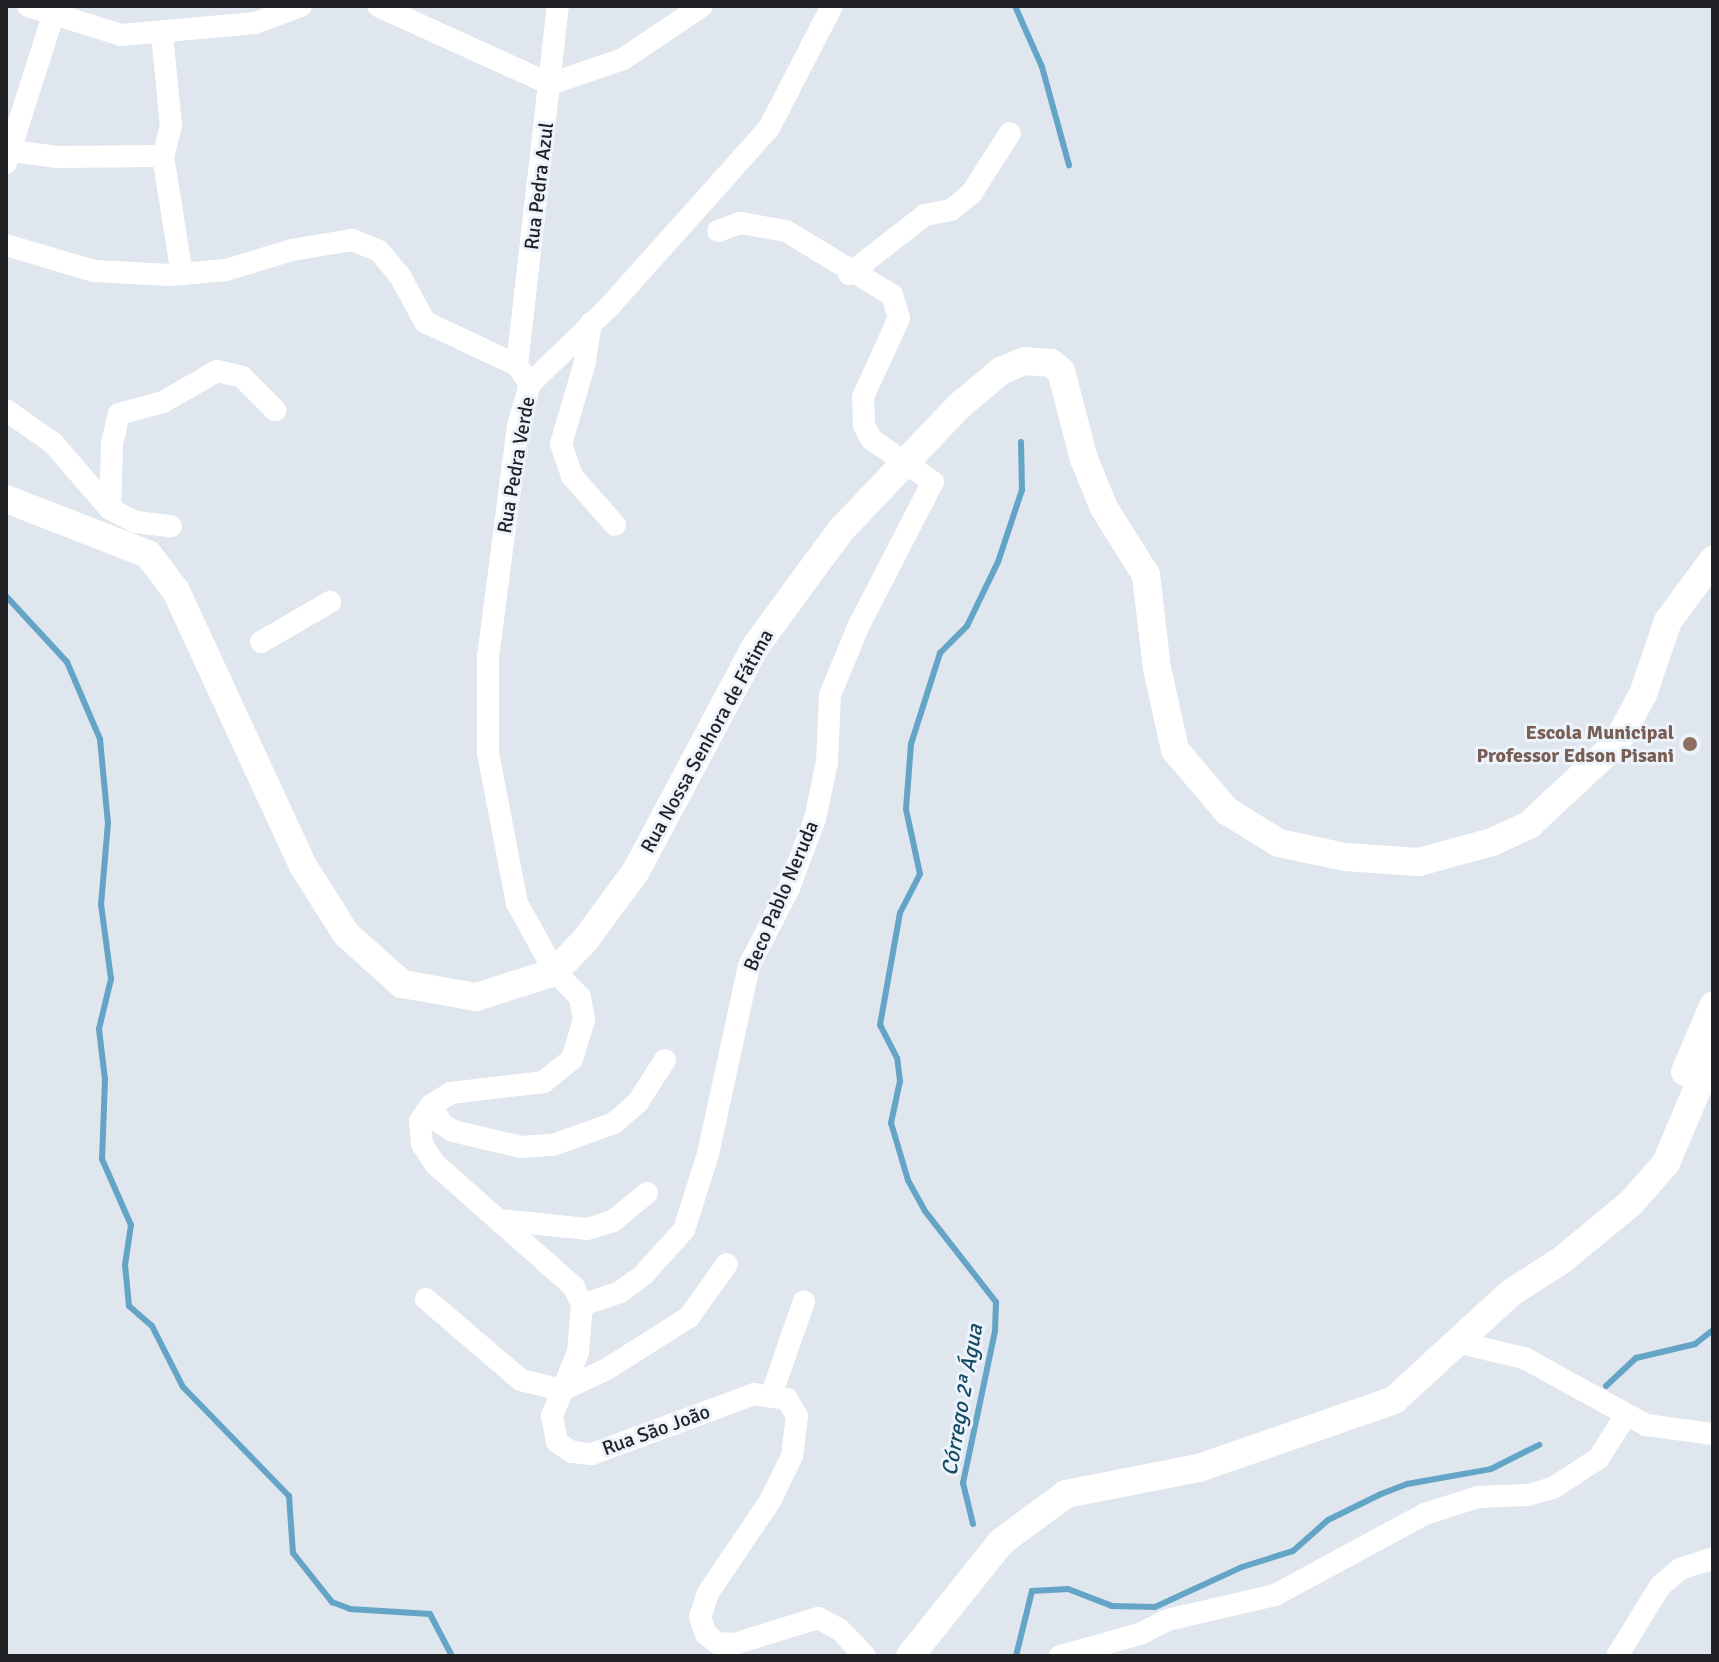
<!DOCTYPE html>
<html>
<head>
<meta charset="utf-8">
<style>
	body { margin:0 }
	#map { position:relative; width:1719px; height:1662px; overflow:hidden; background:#e0e6ee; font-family:Signika,sans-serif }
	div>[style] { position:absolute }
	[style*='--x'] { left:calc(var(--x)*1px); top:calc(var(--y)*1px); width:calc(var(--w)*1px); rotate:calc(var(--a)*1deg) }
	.stream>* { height:6px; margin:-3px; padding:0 3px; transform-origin:3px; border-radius:3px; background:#64a4c6 }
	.minor>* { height:22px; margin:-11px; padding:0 11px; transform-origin:11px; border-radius:11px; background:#fff }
	.tertiary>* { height:28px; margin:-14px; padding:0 14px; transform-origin:14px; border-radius:14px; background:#fff }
	.dots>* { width:22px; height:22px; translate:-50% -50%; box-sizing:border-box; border:4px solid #edf3fb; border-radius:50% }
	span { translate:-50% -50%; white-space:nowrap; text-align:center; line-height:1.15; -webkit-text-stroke:6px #edf3fb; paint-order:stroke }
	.street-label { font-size:20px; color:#1f2124 }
	.education-label { font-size:20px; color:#785e54; font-weight:700 }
	.right { translate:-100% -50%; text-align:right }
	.water-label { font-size:22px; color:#154961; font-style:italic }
	.frame { position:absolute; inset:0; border:8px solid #1f2124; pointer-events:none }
</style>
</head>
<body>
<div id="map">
	<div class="stream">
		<i style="--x:1015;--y:6;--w:67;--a:66.1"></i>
		<i style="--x:1042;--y:67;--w:102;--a:74.6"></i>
		<i style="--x:6;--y:596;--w:90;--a:47.3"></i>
		<i style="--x:67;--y:662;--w:84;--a:66.8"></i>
		<i style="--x:100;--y:739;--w:84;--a:84.6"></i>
		<i style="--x:108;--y:823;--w:81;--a:94.9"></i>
		<i style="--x:101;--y:904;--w:76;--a:82.4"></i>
		<i style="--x:111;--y:979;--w:51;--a:103.5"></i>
		<i style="--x:99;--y:1029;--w:50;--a:83.2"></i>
		<i style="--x:105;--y:1079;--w:80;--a:92.1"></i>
		<i style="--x:102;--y:1159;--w:72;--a:66.3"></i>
		<i style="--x:131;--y:1225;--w:40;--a:98.5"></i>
		<i style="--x:125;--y:1265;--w:41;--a:84.4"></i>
		<i style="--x:129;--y:1306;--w:30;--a:41"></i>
		<i style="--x:152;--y:1326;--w:68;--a:63.1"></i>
		<i style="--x:183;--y:1387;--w:152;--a:45.8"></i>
		<i style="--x:289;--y:1496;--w:57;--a:86"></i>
		<i style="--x:293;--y:1553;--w:63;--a:51.5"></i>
		<i style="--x:332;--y:1602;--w:19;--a:21"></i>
		<i style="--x:350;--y:1609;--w:80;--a:3.6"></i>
		<i style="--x:430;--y:1614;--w:47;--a:62.4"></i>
		<i style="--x:1606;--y:1386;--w:41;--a:-43"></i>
		<i style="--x:1636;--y:1358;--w:61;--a:-13.3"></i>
		<i style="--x:1695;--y:1344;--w:23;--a:-38"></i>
		<i style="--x:973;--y:1524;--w:42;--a:-103.7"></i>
		<i style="--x:963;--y:1483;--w:155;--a:-78.1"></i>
		<i style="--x:995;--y:1331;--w:29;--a:-88"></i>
		<i style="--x:996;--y:1302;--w:115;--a:-128"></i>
		<i style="--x:925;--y:1211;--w:35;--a:-119"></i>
		<i style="--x:908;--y:1180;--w:59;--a:-106.6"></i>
		<i style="--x:891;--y:1123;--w:43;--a:-77.9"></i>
		<i style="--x:900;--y:1081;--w:23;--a:-97"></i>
		<i style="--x:897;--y:1058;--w:37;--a:-117"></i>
		<i style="--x:880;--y:1025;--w:114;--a:-79.9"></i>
		<i style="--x:900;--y:913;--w:44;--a:-62.9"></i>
		<i style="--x:920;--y:874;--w:66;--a:-102.2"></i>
		<i style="--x:906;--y:809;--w:65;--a:-85.6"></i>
		<i style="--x:911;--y:744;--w:96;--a:-72.3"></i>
		<i style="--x:940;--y:653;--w:38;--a:-45"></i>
		<i style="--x:967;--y:626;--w:71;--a:-64.2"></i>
		<i style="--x:998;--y:562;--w:76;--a:-71.6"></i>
		<i style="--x:1022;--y:490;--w:48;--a:-91.2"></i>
		<i style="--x:1016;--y:1656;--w:67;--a:-76.2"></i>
		<i style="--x:1032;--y:1591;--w:36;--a:-3"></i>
		<i style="--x:1068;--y:1589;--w:47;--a:21.1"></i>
		<i style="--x:1112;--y:1606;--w:43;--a:1.3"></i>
		<i style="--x:1155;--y:1607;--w:96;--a:-24.7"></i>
		<i style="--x:1242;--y:1567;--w:53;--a:-17.4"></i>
		<i style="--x:1293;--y:1551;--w:47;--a:-41.5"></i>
		<i style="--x:1328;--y:1520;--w:59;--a:-26.1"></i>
		<i style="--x:1381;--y:1494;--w:28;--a:-21"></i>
		<i style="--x:1407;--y:1484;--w:85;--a:-10.1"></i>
		<i style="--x:1491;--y:1469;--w:54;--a:-26.6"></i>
	</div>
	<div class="minor">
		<i style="--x:28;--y:6;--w:97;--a:17.3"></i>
		<i style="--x:121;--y:35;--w:135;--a:-5.1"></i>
		<i style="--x:255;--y:23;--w:49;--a:-20.3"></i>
		<i style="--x:378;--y:6;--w:189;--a:24.4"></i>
		<i style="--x:550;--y:84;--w:77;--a:-18.9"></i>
		<i style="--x:623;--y:59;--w:95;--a:-33.9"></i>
		<i style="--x:832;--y:6;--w:137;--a:117.3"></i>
		<i style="--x:769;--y:128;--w:237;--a:131.8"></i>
		<i style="--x:611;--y:305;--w:113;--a:135.7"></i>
		<i style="--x:530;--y:384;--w:44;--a:105.9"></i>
		<i style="--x:518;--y:426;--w:233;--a:97.4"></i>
		<i style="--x:488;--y:657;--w:96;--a:90"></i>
		<i style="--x:488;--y:753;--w:153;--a:79.1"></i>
		<i style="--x:517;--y:903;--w:79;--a:61.2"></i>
		<i style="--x:555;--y:972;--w:35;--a:45"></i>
		<i style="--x:580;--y:997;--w:23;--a:80"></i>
		<i style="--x:584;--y:1020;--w:41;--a:107.1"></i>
		<i style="--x:572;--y:1059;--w:36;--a:141"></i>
		<i style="--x:544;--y:1082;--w:94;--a:173.3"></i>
		<i style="--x:451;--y:1093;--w:23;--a:149"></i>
		<i style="--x:431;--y:1105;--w:19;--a:125"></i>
		<i style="--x:420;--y:1121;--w:23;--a:85"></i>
		<i style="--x:422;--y:1144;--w:24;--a:57"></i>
		<i style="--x:435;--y:1164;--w:186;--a:41.5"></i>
		<i style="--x:574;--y:1287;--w:20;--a:66"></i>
		<i style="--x:582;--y:1305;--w:47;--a:94.9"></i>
		<i style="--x:578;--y:1352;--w:69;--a:112.1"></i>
		<i style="--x:552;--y:1416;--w:26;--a:79"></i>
		<i style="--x:557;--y:1442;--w:18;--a:34"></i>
		<i style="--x:572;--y:1452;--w:20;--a:6"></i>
		<i style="--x:592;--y:1454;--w:173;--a:-20.3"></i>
		<i style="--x:754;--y:1394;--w:33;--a:9"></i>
		<i style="--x:787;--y:1399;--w:20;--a:60"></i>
		<i style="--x:797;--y:1416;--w:40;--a:97.1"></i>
		<i style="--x:792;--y:1456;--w:50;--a:116.1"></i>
		<i style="--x:770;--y:1501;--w:111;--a:124"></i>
		<i style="--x:708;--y:1593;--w:25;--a:108"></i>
		<i style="--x:700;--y:1617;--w:18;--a:71"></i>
		<i style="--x:706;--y:1634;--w:14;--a:39"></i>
		<i style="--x:717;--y:1643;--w:17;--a:3"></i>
		<i style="--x:734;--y:1644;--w:88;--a:-17.2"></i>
		<i style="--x:818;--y:1618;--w:24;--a:28"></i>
		<i style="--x:839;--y:1629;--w:37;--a:46"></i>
		<i style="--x:162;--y:34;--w:91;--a:84.4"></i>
		<i style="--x:171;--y:125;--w:32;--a:104"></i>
		<i style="--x:163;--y:156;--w:120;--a:80.9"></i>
		<i style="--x:11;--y:151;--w:47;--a:7.3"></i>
		<i style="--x:58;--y:157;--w:105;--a:-0.5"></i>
		<i style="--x:6;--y:163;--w:154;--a:-72.3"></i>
		<i style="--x:6;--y:245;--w:92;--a:16.5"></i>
		<i style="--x:94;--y:271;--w:76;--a:3"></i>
		<i style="--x:170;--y:275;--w:56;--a:-5.1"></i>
		<i style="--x:226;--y:270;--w:69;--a:-16.9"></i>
		<i style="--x:292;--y:250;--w:61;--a:-9.5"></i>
		<i style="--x:352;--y:240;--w:29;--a:22"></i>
		<i style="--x:379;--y:251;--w:33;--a:50"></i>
		<i style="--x:400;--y:276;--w:52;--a:61.5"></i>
		<i style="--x:425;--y:322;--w:102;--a:25.1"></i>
		<i style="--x:517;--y:365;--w:23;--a:56"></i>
		<i style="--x:849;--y:274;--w:96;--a:-37.8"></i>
		<i style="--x:925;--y:215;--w:26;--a:-11"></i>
		<i style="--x:951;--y:210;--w:26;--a:-39"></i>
		<i style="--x:971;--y:194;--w:72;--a:-57.4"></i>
		<i style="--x:591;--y:323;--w:39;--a:99"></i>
		<i style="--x:585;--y:362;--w:85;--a:106.3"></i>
		<i style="--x:561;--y:444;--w:34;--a:71"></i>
		<i style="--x:572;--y:476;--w:65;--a:48.7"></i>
		<i style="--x:517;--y:365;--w:361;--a:-83.5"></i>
		<i style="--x:6;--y:410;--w:57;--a:35.1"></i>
		<i style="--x:53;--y:443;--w:87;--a:49.2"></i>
		<i style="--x:110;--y:509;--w:29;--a:27"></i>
		<i style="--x:136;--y:522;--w:35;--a:7"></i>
		<i style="--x:110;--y:509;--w:65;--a:-88.2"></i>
		<i style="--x:112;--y:444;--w:31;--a:-77"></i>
		<i style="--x:119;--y:414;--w:46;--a:-15.3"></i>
		<i style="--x:163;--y:402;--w:62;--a:-29.9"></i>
		<i style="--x:217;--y:371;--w:26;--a:13"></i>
		<i style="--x:242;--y:377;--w:47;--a:45"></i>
		<i style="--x:261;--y:642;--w:80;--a:-30.1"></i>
		<i style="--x:431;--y:1105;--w:22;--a:60"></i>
		<i style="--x:442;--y:1124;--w:13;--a:32"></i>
		<i style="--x:453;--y:1131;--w:70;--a:13.2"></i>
		<i style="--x:521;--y:1147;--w:32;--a:-4"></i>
		<i style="--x:553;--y:1145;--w:65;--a:-19.8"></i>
		<i style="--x:614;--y:1123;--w:32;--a:-41"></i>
		<i style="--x:638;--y:1102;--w:50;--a:-57.3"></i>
		<i style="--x:499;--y:1220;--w:88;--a:5.8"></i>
		<i style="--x:587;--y:1229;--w:27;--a:-17"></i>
		<i style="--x:613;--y:1221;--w:44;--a:-39.5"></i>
		<i style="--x:426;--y:1299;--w:125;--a:40.5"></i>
		<i style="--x:521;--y:1380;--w:42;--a:13.7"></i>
		<i style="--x:562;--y:1390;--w:50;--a:-25"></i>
		<i style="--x:607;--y:1369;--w:97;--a:-32.4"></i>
		<i style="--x:689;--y:1317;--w:65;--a:-54.4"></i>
		<i style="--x:582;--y:1305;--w:40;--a:-18.9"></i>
		<i style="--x:620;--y:1292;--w:29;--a:-36"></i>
		<i style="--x:643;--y:1275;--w:61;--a:-47.7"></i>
		<i style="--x:684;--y:1230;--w:80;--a:-72.5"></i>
		<i style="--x:708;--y:1154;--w:192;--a:-77.7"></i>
		<i style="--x:749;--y:966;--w:88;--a:-62.9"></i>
		<i style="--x:789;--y:888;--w:74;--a:-69.4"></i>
		<i style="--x:815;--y:819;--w:58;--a:-78.1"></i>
		<i style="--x:827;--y:762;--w:67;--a:-87.4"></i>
		<i style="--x:830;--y:695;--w:74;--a:-67.6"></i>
		<i style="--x:858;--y:627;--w:163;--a:-62.7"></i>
		<i style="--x:933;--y:482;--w:75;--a:-145.3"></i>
		<i style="--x:871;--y:439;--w:16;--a:-117"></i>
		<i style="--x:864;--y:425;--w:28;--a:-92"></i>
		<i style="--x:863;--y:397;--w:87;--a:-65.5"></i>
		<i style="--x:899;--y:318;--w:24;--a:-107"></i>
		<i style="--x:892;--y:295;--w:124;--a:-148.9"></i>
		<i style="--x:786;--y:231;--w:47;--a:-170.1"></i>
		<i style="--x:740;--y:223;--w:23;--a:160"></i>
		<i style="--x:1460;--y:1343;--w:66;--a:13.2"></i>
		<i style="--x:1524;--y:1358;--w:139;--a:28.8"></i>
		<i style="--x:1646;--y:1425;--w:68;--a:7.7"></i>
		<i style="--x:772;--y:1393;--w:97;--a:-70.8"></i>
		<i style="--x:1060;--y:1656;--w:83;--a:-15.4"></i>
		<i style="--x:1140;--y:1634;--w:30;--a:-27"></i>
		<i style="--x:1167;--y:1620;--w:111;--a:-13"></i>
		<i style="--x:1275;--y:1595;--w:170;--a:-28.4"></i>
		<i style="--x:1425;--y:1514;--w:56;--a:-17.8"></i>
		<i style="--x:1478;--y:1497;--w:50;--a:-2.3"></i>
		<i style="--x:1528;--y:1495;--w:26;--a:-16"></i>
		<i style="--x:1553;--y:1488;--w:55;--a:-33.1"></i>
		<i style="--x:1599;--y:1458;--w:49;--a:-58.2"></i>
		<i style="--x:1617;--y:1656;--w:82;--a:-58.4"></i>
		<i style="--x:1660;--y:1586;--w:26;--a:-40"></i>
		<i style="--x:1680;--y:1569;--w:35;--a:-18"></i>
	</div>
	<div class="tertiary">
		<i style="--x:6;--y:499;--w:152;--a:21.2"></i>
		<i style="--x:148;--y:554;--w:46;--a:52.9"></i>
		<i style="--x:176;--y:591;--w:301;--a:65.2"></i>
		<i style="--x:302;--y:864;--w:83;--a:57.8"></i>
		<i style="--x:346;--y:934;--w:75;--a:41.8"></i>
		<i style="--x:402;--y:984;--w:75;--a:10"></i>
		<i style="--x:476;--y:997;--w:83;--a:-17.6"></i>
		<i style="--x:555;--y:972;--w:45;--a:-46.8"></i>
		<i style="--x:586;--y:939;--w:84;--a:-53.7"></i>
		<i style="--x:636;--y:871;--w:254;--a:-62"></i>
		<i style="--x:755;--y:647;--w:145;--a:-53.7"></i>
		<i style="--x:841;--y:530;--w:171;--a:-46.4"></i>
		<i style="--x:959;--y:406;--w:55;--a:-39.8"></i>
		<i style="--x:1001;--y:371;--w:25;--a:-23"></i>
		<i style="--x:1024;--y:361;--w:27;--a:4"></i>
		<i style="--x:1051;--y:363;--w:13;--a:39"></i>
		<i style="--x:1061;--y:371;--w:91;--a:75.4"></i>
		<i style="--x:1084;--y:459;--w:53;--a:67.8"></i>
		<i style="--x:1104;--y:508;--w:79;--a:57.9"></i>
		<i style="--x:1146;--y:575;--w:94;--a:83.3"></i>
		<i style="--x:1157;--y:668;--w:84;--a:77.6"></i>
		<i style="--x:1175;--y:750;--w:80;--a:49.6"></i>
		<i style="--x:1227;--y:811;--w:61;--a:31.6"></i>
		<i style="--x:1279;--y:843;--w:67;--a:12"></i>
		<i style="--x:1345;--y:857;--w:74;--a:3.9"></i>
		<i style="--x:1419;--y:862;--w:76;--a:-15.3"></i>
		<i style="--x:1492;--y:842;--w:41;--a:-24.7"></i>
		<i style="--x:1529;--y:825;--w:119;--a:-43"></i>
		<i style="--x:1616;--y:744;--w:57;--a:-61.6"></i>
		<i style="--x:1643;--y:694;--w:77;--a:-71.1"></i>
		<i style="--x:1668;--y:621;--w:76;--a:-53.6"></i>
		<i style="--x:1685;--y:1072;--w:72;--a:-67"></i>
		<i style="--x:910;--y:1656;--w:146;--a:-51.4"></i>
		<i style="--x:1001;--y:1542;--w:81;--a:-36.4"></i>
		<i style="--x:1066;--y:1494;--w:136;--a:-11.1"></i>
		<i style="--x:1199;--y:1468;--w:207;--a:-19.2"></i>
		<i style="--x:1394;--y:1400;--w:160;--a:-42.5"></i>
		<i style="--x:1512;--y:1292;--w:59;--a:-32.6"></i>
		<i style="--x:1562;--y:1260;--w:89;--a:-39.6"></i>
		<i style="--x:1631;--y:1203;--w:53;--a:-48.8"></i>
		<i style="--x:1666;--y:1163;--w:121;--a:-67.1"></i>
	</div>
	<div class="dots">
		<i style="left:1690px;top:744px;background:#8d6e63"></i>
	</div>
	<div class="street-label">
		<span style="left:539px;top:186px;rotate:-83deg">Rua Pedra Azul</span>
		<span style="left:516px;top:465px;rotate:-80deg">Rua Pedra Verde</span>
		<span style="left:707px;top:741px;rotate:-61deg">Rua Nossa Senhora de Fátima</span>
		<span style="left:781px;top:896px;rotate:-67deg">Beco Pablo Neruda</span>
		<span style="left:656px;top:1430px;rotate:-20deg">Rua São João</span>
	</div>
	<div class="education-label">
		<span class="right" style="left:1674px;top:744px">Escola Municipal<br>Professor Edson Pisani</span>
	</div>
	<div class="water-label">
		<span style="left:962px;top:1400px;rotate:-80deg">Córrego 2ª Água</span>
	</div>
	<div class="frame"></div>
</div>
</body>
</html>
